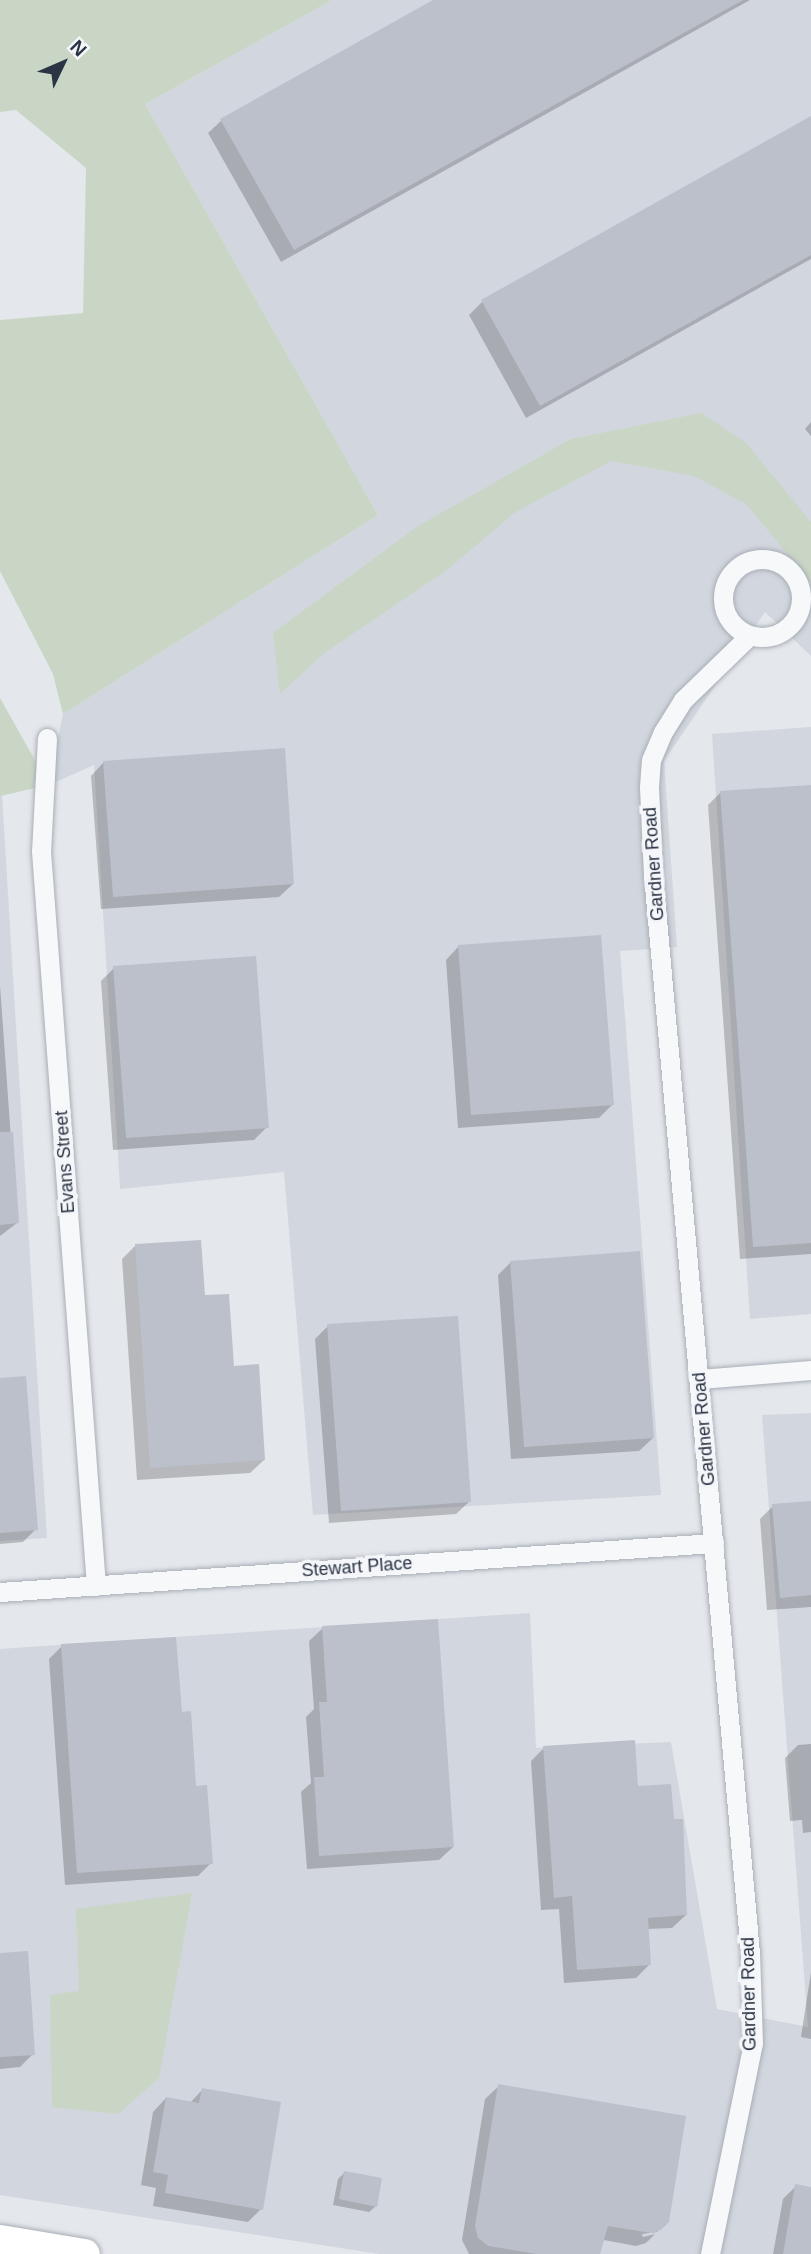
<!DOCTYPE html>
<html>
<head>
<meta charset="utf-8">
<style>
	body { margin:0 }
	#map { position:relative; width:811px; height:2254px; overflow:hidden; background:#e4e7ec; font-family:Helvetica,sans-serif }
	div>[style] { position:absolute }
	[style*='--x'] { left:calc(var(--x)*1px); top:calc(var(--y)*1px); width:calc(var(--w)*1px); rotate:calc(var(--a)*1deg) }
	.built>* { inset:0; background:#d2d6de }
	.green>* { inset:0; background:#c9d6c5 }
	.shadow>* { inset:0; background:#0003 }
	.building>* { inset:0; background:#bbc0ca }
	.roads { filter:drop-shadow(0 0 2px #a9aeb7) drop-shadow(0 0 2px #a9aeb7) }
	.minor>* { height:19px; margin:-9.5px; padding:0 9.5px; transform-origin:9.5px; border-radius:9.5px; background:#f7f8fa }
	.minor>.ring { margin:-9.5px; padding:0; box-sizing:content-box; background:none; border:19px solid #f7f8fa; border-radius:50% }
	.highway>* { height:30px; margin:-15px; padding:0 15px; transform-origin:15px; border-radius:15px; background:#fff }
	span { translate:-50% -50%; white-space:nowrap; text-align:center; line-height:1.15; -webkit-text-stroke:7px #f4f6f9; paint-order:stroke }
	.street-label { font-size:18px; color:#2b3445 }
	.north { position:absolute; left:28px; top:28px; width:70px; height:70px; -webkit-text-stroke:5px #f4f6f9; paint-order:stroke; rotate:46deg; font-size:19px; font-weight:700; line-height:28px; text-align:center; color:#2b3445 }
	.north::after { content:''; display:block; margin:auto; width:24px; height:32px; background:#2b3445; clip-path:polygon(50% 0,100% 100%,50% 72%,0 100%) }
</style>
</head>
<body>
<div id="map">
	<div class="built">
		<i style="clip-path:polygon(332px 0,811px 0,811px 656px,765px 612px,664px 761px,677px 947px,620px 951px,661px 1495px,313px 1515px,284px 1172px,120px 1189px,94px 765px,49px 785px,63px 714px,378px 515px,145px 104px)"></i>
		<i style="clip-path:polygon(811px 727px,811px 1314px,750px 1319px,712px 734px)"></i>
		<i style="clip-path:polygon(2px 795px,47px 1538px,0 1541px,0 796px)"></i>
		<i style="clip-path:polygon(811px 1413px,811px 2254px,379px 2254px,0 2195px,0 1649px,530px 1613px,536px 1748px,671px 1742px,717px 2009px,808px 2027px,762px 1415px)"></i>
	</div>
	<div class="green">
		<i style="clip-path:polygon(0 0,332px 0,145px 104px,378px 515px,63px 714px,53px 674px,0 571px,0 320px,83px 313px,86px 168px,16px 110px,0 112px)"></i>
		<i style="clip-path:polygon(701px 413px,746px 443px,811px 522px,811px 582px,746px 504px,694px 476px,611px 461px,514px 513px,447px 570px,323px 654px,280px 694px,273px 633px,418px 526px,571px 439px)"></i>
		<i style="clip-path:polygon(0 698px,49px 785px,0 796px)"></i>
		<i style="clip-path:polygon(192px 1893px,159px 2078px,118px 2114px,52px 2107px,50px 1995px,79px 1991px,76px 1909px)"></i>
	</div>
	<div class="shadow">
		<i style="clip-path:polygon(437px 0,750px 0,281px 262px,208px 133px,222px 120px)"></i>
		<i style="clip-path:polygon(811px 118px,811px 259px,526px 418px,469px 315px,482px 302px)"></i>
		<i style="clip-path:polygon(811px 422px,811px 436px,805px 429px)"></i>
		<i style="clip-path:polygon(104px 762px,293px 884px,279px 897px,101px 909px,91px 776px)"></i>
		<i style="clip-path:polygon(811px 786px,811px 1254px,740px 1259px,708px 805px,721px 792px)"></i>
		<i style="clip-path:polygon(459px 946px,612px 1105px,599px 1118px,458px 1128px,446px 960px)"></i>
		<i style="clip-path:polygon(114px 968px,267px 1127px,254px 1140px,113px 1150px,101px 981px)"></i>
		<i style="clip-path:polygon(0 985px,17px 1223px,0 1236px)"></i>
		<i style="clip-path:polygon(135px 1246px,203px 1297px,233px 1368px,264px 1460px,250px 1473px,137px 1480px,122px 1259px)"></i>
		<i style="clip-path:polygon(511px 1262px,653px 1438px,639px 1451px,511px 1459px,498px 1275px)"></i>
		<i style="clip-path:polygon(328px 1326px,470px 1501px,456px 1514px,329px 1523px,315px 1339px)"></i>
		<i style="clip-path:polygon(0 1380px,36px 1529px,23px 1542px,0 1544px)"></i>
		<i style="clip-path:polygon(811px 1503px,811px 1607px,767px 1610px,760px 1519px,773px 1506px)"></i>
		<i style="clip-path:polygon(323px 1628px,453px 1847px,439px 1860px,307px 1869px,301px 1792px,311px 1783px,306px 1717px,314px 1709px,309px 1641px)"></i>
		<i style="clip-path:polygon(62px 1646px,180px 1714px,211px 1863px,198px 1876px,65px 1885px,49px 1659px)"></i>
		<i style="clip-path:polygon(811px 1744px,811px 1832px,803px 1833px,802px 1820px,790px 1821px,785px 1758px,798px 1745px)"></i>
		<i style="clip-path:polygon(544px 1748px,637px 1788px,672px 1821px,686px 1915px,672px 1928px,647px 1929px,649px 1965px,636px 1978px,564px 1983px,559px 1909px,541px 1910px,531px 1761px)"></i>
		<i style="clip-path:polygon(0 1955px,33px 2054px,20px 2067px,0 2069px)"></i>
		<i style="clip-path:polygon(811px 1972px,811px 2039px,801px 2037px)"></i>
		<i style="clip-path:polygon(499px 2086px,667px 2221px,657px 2232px,642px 2234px,643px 2237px,655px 2234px,646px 2243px,636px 2246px,604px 2240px,598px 2254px,469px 2254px,462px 2240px,485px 2099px)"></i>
		<i style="clip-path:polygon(202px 2090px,261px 2209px,248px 2222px,153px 2206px,156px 2188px,141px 2185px,153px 2112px,166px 2098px,190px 2103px)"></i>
		<i style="clip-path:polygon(344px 2173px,376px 2206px,369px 2212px,333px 2205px,338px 2179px)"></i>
		<i style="clip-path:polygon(796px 2186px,811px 2189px,811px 2254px,773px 2254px,783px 2199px)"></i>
	</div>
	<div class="building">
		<i style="clip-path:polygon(433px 0,743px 0,294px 250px,220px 119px)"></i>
		<i style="clip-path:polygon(811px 116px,811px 255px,540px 406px,481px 300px)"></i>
		<i style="clip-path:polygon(285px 748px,294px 884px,113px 897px,103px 761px)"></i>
		<i style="clip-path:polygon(811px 785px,811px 1243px,753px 1247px,720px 791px)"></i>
		<i style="clip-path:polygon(601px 935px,614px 1105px,471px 1115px,458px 945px)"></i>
		<i style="clip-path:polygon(256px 956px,269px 1128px,126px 1138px,113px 966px)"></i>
		<i style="clip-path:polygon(0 1132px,13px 1132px,19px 1223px,0 1225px)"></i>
		<i style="clip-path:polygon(201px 1240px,205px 1295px,229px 1294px,234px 1366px,259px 1364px,265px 1460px,150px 1468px,135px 1244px)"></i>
		<i style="clip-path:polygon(640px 1251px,654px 1438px,524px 1447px,510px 1261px)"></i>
		<i style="clip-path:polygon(458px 1316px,471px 1502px,341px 1511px,327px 1324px)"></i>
		<i style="clip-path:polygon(26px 1376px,38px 1530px,0 1533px,0 1378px)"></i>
		<i style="clip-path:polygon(811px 1501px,811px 1595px,780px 1598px,772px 1504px)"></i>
		<i style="clip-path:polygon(438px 1619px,454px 1847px,319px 1856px,314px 1777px,324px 1777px,319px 1702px,327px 1702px,322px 1626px)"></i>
		<i style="clip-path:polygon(176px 1637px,182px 1712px,191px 1711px,196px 1786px,207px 1785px,213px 1864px,77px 1873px,61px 1644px)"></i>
		<i style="clip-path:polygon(635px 1740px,638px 1786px,671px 1784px,674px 1819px,683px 1819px,687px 1915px,648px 1918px,651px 1965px,577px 1970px,572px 1896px,554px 1898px,543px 1746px)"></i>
		<i style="clip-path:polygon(28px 1951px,35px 2055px,0 2057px,0 1953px)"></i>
		<i style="clip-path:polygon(498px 2084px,686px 2116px,669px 2222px,661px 2230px,651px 2233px,608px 2226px,600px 2254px,537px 2254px,488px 2246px,478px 2238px,475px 2226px)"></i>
		<i style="clip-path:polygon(202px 2088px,281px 2102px,263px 2210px,165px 2193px,168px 2175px,153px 2172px,166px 2097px,199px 2103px)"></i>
		<i style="clip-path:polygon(344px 2171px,382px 2178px,377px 2207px,339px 2199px)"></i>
		<i style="clip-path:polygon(795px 2184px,811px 2187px,811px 2254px,783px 2254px)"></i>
	</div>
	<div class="roads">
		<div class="minor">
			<i class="ring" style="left:723px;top:559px;width:59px;height:59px"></i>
			<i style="--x:47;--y:738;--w:113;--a:93"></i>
			<i style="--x:41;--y:851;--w:737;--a:85.72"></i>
			<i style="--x:700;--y:1379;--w:111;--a:-4.6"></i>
			<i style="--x:0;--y:1592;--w:716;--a:-3.93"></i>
			<i style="--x:710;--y:2254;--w:215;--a:-78.5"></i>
			<i style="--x:753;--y:2043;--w:90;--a:-91.9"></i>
			<i style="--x:750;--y:1953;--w:1082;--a:-95.14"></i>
			<i style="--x:653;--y:875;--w:88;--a:-92.6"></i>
			<i style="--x:649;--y:787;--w:27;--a:-86"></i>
			<i style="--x:651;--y:760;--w:30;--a:-67"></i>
			<i style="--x:663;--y:732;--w:38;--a:-58"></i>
			<i style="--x:683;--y:700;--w:92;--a:-44.1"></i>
		</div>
		<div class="highway">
			<i style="--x:0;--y:2240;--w:86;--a:9.4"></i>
		</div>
	</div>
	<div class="street-label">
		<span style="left:654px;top:864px;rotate:-94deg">Gardner Road</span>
		<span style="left:65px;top:1162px;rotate:-94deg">Evans Street</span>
		<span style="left:704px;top:1429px;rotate:-95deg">Gardner Road</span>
		<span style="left:357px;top:1567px;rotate:-4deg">Stewart Place</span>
		<span style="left:749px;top:1994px;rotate:-91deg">Gardner Road</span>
	</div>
	<div class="north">N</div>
</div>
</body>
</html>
